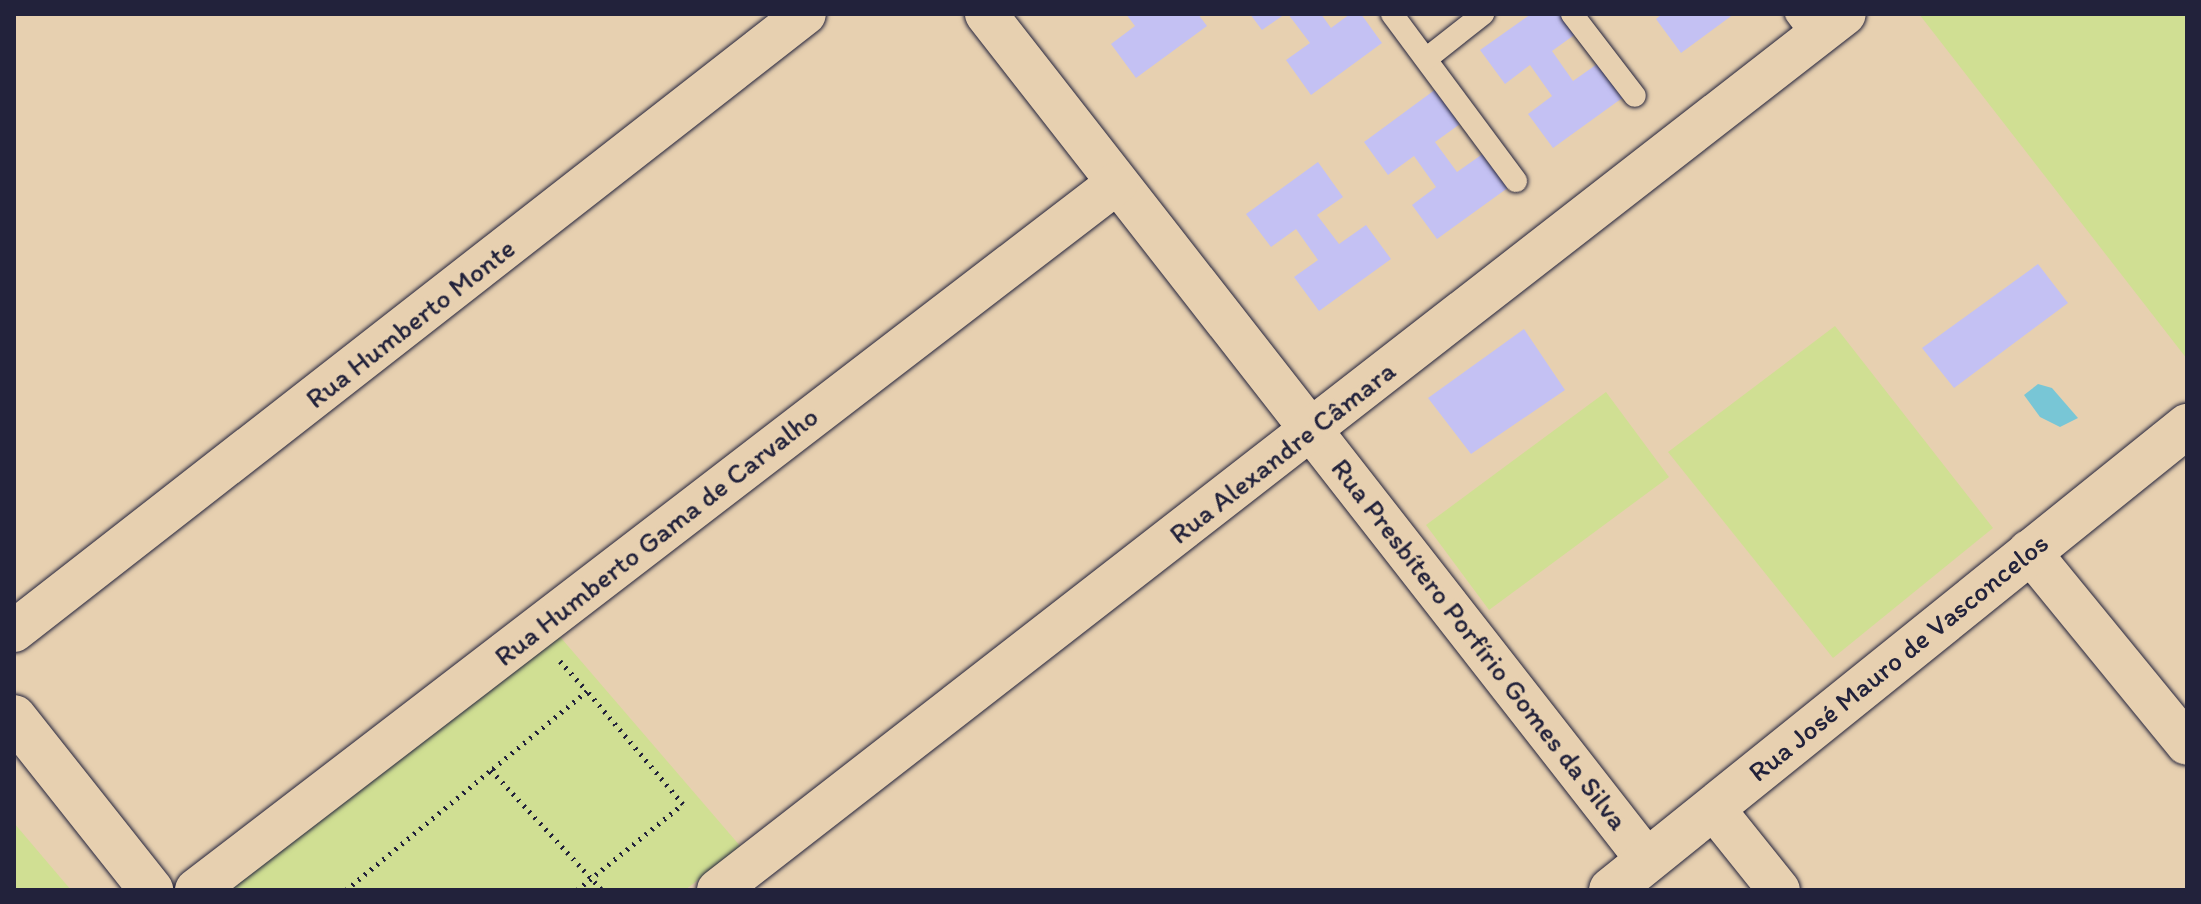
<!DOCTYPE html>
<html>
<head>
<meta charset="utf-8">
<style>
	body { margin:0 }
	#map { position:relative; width:2201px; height:904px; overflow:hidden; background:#e7d0b0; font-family:Itim,sans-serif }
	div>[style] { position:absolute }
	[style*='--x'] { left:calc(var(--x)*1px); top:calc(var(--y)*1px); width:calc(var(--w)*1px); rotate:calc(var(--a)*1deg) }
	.green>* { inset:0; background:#d0df93 }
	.water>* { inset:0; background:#78c6d6 }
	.building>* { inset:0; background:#c4c1f3 }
	.path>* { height:5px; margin-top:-2.5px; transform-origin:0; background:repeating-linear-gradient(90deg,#22223b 0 2px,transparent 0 8px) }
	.roads { filter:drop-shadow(0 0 2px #22223b) drop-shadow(0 0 2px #22223b) }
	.lane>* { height:22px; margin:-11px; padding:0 11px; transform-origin:11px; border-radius:11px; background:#e7d0b0 }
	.street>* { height:42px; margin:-21px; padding:0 21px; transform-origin:21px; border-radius:21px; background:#e7d0b0 }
	.secondary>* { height:44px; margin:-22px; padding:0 22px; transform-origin:22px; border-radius:22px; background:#e7d0b0 }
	span { translate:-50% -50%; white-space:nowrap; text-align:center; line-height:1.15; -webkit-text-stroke:8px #e7d0b0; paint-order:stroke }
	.street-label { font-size:28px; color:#22223b }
	.frame { position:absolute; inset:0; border:16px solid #22223b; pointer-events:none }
</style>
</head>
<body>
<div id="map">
	<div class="green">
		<i style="clip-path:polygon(1919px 14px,2187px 14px,2187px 359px)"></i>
		<i style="clip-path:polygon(1835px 326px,1993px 528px,1833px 658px,1668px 452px)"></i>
		<i style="clip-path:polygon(1606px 392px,1669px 477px,1489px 610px,1426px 525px)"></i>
		<i style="clip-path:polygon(556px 632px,741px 847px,685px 890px,228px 890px)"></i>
		<i style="clip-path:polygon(14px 823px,71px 890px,14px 890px)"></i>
	</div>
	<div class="water">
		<i style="clip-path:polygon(2038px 384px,2052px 388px,2078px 418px,2060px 427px,2040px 417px,2024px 395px)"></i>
	</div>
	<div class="building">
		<i style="clip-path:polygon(1126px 14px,1198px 14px,1207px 26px,1136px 78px,1111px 44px,1135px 26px)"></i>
		<i style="clip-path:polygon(1250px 14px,1285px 14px,1262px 30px)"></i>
		<i style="clip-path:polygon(1288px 14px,1321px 14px,1331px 28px,1350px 14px,1361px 14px,1382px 43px,1311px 95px,1286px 60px,1310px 43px)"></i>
		<i style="clip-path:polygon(1531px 14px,1563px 14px,1577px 33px,1552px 51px,1573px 81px,1600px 62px,1625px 96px,1553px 148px,1528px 114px,1552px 96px,1530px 65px,1505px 84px,1480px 50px)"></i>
		<i style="clip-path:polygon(1662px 14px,1734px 14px,1681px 53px,1656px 19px)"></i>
		<i style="clip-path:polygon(1436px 89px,1460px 124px,1435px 142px,1457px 172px,1484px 153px,1509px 187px,1437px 239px,1412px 205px,1436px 187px,1414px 156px,1388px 175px,1364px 142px)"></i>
		<i style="clip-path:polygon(1318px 162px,1343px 197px,1317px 215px,1339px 244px,1366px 225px,1391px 259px,1319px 311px,1294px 277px,1318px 260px,1296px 229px,1271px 247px,1246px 214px)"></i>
		<i style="clip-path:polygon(2038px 264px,2068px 303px,1954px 388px,1922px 348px)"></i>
		<i style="clip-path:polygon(1524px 329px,1565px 390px,1471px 454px,1428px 398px)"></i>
	</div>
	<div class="path">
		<i style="--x:560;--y:661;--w:40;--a:48"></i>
		<i style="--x:587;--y:691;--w:124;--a:140.5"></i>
		<i style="--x:491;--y:770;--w:163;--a:47.2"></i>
		<i style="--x:346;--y:890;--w:188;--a:-39.6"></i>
		<i style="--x:577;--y:890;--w:136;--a:-39.1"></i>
		<i style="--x:683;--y:804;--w:148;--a:-130.3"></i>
	</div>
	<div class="roads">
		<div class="lane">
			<i style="--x:1392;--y:14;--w:208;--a:53.4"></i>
			<i style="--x:1572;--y:14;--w:103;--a:52.5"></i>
			<i style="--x:1796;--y:14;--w:30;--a:53"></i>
			<i style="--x:1426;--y:59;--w:73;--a:-38.3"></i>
		</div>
		<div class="street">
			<i style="--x:986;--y:14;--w:1074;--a:52"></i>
			<i style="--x:2029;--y:551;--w:249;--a:50.7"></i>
			<i style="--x:14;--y:631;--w:1003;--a:-37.96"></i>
			<i style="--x:1713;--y:808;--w:105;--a:51.2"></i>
			<i style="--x:196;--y:890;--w:1161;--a:-37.51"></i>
			<i style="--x:718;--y:890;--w:1427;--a:-37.86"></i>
		</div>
		<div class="secondary">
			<i style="--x:14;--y:717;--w:221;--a:51.6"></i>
			<i style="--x:1611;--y:890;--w:740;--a:-38.85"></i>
		</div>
	</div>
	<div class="street-label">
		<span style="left:410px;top:323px;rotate:-38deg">Rua Humberto Monte</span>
		<span style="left:1282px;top:452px;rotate:-38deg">Rua Alexandre Câmara</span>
		<span style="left:656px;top:536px;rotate:-38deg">Rua Humberto Gama de Carvalho</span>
		<span style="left:1480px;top:644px;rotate:52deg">Rua Presbítero Porfírio Gomes da Silva</span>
		<span style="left:1898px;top:657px;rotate:-39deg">Rua José Mauro de Vasconcelos</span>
	</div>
	<div class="frame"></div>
</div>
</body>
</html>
